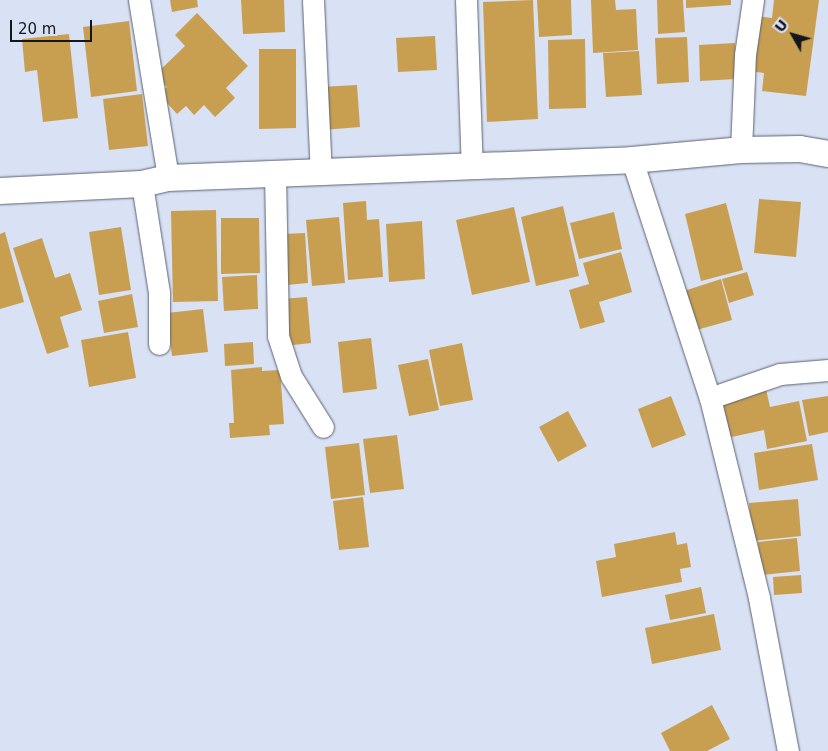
<!DOCTYPE html>
<html>
<head>
<meta charset="utf-8">
<style>
	body { margin:0 }
	#map { position:relative; width:828px; height:751px; overflow:hidden; background:#d9e1f4; font-family:"DejaVu Sans",sans-serif }
	div>[style] { position:absolute }
	[style*='--x'] { left:calc(var(--x)*1px); top:calc(var(--y)*1px); width:calc(var(--w)*1px); rotate:calc(var(--a)*1deg) }
	.building>* { inset:0; background:#c89f50 }
	.roads { filter:drop-shadow(0 0 1px #5b6171) drop-shadow(0 0 1px #5b6171) }
	.minor>* { height:21px; margin:-10.5px; padding:0 10.5px; transform-origin:10.5px; border-radius:10.5px; background:#fff }
	.tertiary>* { height:26px; margin:-13px; padding:0 13px; transform-origin:13px; border-radius:13px; background:#fff }
	span { translate:-50% -50%; white-space:nowrap; text-align:center; line-height:1.15; -webkit-text-stroke:4.5px #d9e1f4; paint-order:stroke }
	.north { position:absolute; left:768px; top:10px; width:50px; height:50px; -webkit-text-stroke:4px #d9e1f4; paint-order:stroke; rotate:308deg; font-size:14px; font-weight:700; line-height:20px; text-align:center; color:#14161c }
	.north::after { content:''; display:block; margin:auto; width:18px; height:22px; background:#14161c; clip-path:polygon(50% 0,100% 100%,50% 72%,0 100%) }
	.scale { position:absolute; left:10px; top:20px; width:82px; height:22px; box-sizing:border-box; border:2px solid #14161c; border-top:0; padding-left:6px; font-size:15px; line-height:18px; white-space:nowrap; color:#14161c; -webkit-text-stroke:4px #d9e1f4; paint-order:stroke }
</style>
</head>
<body>
<div id="map">
	<div class="building">
		<i style="clip-path:polygon(170px 0,197px 0,198px 7px,172px 12px)"></i>
		<i style="clip-path:polygon(241px 0,284px 0,285px 32px,243px 34px)"></i>
		<i style="clip-path:polygon(533px 0,538px 119px,487px 122px,483px 2px)"></i>
		<i style="clip-path:polygon(537px 0,571px 0,572px 35px,539px 37px)"></i>
		<i style="clip-path:polygon(591px 0,615px 0,616px 10px,636px 9px,638px 50px,593px 53px)"></i>
		<i style="clip-path:polygon(657px 0,683px 0,685px 32px,658px 34px)"></i>
		<i style="clip-path:polygon(686px 0,731px 0,731px 5px,686px 8px)"></i>
		<i style="clip-path:polygon(774px 0,819px 0,806px 96px,762px 91px,764px 73px,749px 71px,757px 16px,772px 18px)"></i>
		<i style="clip-path:polygon(197px 13px,248px 66px,226px 88px,235px 98px,215px 117px,204px 105px,194px 115px,186px 106px,177px 114px,159px 94px,167px 87px,155px 75px,185px 46px,175px 35px)"></i>
		<i style="clip-path:polygon(129px 21px,137px 91px,91px 97px,83px 27px)"></i>
		<i style="clip-path:polygon(69px 34px,78px 118px,43px 122px,37px 70px,25px 72px,22px 39px)"></i>
		<i style="clip-path:polygon(435px 36px,437px 70px,398px 72px,396px 38px)"></i>
		<i style="clip-path:polygon(687px 37px,689px 82px,657px 84px,655px 38px)"></i>
		<i style="clip-path:polygon(585px 39px,586px 108px,549px 109px,548px 40px)"></i>
		<i style="clip-path:polygon(735px 43px,736px 79px,700px 81px,699px 45px)"></i>
		<i style="clip-path:polygon(259px 49px,296px 49px,296px 128px,259px 129px)"></i>
		<i style="clip-path:polygon(639px 51px,642px 95px,606px 97px,603px 53px)"></i>
		<i style="clip-path:polygon(357px 85px,360px 127px,323px 130px,320px 87px)"></i>
		<i style="clip-path:polygon(142px 94px,148px 146px,109px 150px,103px 99px)"></i>
		<i style="clip-path:polygon(759px 199px,801px 202px,796px 257px,754px 253px)"></i>
		<i style="clip-path:polygon(366px 201px,367px 220px,379px 219px,383px 277px,348px 280px,343px 203px)"></i>
		<i style="clip-path:polygon(726px 203px,743px 270px,701px 281px,685px 214px)"></i>
		<i style="clip-path:polygon(563px 206px,579px 276px,536px 286px,521px 217px)"></i>
		<i style="clip-path:polygon(514px 207px,530px 282px,472px 295px,456px 220px)"></i>
		<i style="clip-path:polygon(216px 210px,218px 301px,173px 302px,171px 211px)"></i>
		<i style="clip-path:polygon(614px 212px,622px 249px,579px 259px,570px 223px)"></i>
		<i style="clip-path:polygon(339px 217px,345px 283px,312px 286px,306px 220px)"></i>
		<i style="clip-path:polygon(221px 218px,259px 218px,260px 273px,221px 274px)"></i>
		<i style="clip-path:polygon(422px 221px,425px 279px,389px 282px,386px 224px)"></i>
		<i style="clip-path:polygon(121px 227px,131px 290px,99px 295px,89px 232px)"></i>
		<i style="clip-path:polygon(5px 232px,24px 302px,0 309px,0 234px)"></i>
		<i style="clip-path:polygon(305px 233px,308px 283px,287px 285px,283px 234px)"></i>
		<i style="clip-path:polygon(42px 238px,55px 278px,70px 273px,82px 310px,60px 317px,69px 347px,47px 354px,13px 248px)"></i>
		<i style="clip-path:polygon(621px 252px,632px 292px,599px 302px,605px 322px,580px 329px,569px 290px,589px 284px,583px 263px)"></i>
		<i style="clip-path:polygon(747px 272px,754px 295px,729px 303px,722px 279px)"></i>
		<i style="clip-path:polygon(257px 275px,258px 309px,224px 311px,222px 277px)"></i>
		<i style="clip-path:polygon(721px 279px,732px 320px,693px 331px,681px 292px)"></i>
		<i style="clip-path:polygon(132px 294px,138px 327px,104px 333px,98px 301px)"></i>
		<i style="clip-path:polygon(307px 297px,311px 343px,284px 346px,280px 299px)"></i>
		<i style="clip-path:polygon(203px 309px,208px 352px,172px 356px,167px 313px)"></i>
		<i style="clip-path:polygon(128px 332px,136px 378px,89px 387px,81px 340px)"></i>
		<i style="clip-path:polygon(371px 338px,377px 389px,343px 393px,338px 342px)"></i>
		<i style="clip-path:polygon(253px 342px,254px 364px,225px 366px,224px 344px)"></i>
		<i style="clip-path:polygon(462px 343px,473px 400px,440px 406px,429px 350px)"></i>
		<i style="clip-path:polygon(428px 359px,439px 410px,409px 416px,398px 365px)"></i>
		<i style="clip-path:polygon(262px 367px,262px 371px,280px 370px,284px 424px,269px 425px,270px 435px,230px 438px,229px 423px,234px 423px,231px 370px)"></i>
		<i style="clip-path:polygon(766px 389px,770px 407px,799px 401px,807px 441px,767px 449px,764px 430px,727px 438px,720px 398px)"></i>
		<i style="clip-path:polygon(671px 396px,686px 435px,652px 448px,638px 409px)"></i>
		<i style="clip-path:polygon(828px 396px,828px 432px,809px 436px,802px 400px)"></i>
		<i style="clip-path:polygon(568px 411px,587px 446px,558px 462px,539px 427px)"></i>
		<i style="clip-path:polygon(397px 435px,404px 489px,370px 493px,363px 439px)"></i>
		<i style="clip-path:polygon(359px 443px,365px 495px,331px 499px,325px 447px)"></i>
		<i style="clip-path:polygon(812px 444px,818px 480px,759px 490px,754px 453px)"></i>
		<i style="clip-path:polygon(363px 497px,369px 547px,339px 550px,333px 501px)"></i>
		<i style="clip-path:polygon(798px 499px,801px 536px,752px 541px,749px 503px)"></i>
		<i style="clip-path:polygon(675px 532px,677px 545px,687px 543px,691px 567px,680px 569px,682px 582px,602px 597px,596px 561px,616px 557px,614px 544px)"></i>
		<i style="clip-path:polygon(797px 538px,800px 571px,761px 575px,758px 542px)"></i>
		<i style="clip-path:polygon(801px 575px,802px 593px,774px 595px,773px 577px)"></i>
		<i style="clip-path:polygon(701px 587px,706px 613px,670px 620px,665px 595px)"></i>
		<i style="clip-path:polygon(714px 614px,721px 650px,652px 664px,645px 628px)"></i>
		<i style="clip-path:polygon(712px 705px,730px 739px,707px 751px,670px 751px,661px 733px)"></i>
	</div>
	<div class="roads">
		<div class="minor">
			<i style="--x:139;--y:0;--w:180;--a:80.7"></i>
			<i style="--x:313;--y:0;--w:173;--a:87.4"></i>
			<i style="--x:466;--y:0;--w:168;--a:88"></i>
			<i style="--x:741;--y:150;--w:95;--a:-87.6"></i>
			<i style="--x:745;--y:55;--w:56;--a:-81.7"></i>
			<i style="--x:632;--y:160;--w:250;--a:71.9"></i>
			<i style="--x:710;--y:398;--w:206;--a:76.2"></i>
			<i style="--x:759;--y:598;--w:156;--a:79.3"></i>
			<i style="--x:275;--y:174;--w:162;--a:88.9"></i>
			<i style="--x:278;--y:336;--w:42;--a:72"></i>
			<i style="--x:291;--y:376;--w:60;--a:57.9"></i>
			<i style="--x:142;--y:184;--w:109;--a:81.1"></i>
			<i style="--x:159;--y:292;--w:52;--a:90"></i>
			<i style="--x:710;--y:398;--w:74;--a:-18.9"></i>
			<i style="--x:780;--y:374;--w:48;--a:-4.8"></i>
		</div>
		<div class="tertiary">
			<i style="--x:0;--y:191;--w:142;--a:-2.8"></i>
			<i style="--x:142;--y:184;--w:27;--a:-13"></i>
			<i style="--x:168;--y:178;--w:464;--a:-2.2"></i>
			<i style="--x:632;--y:160;--w:109;--a:-5.2"></i>
			<i style="--x:741;--y:150;--w:59;--a:-1"></i>
			<i style="--x:800;--y:149;--w:28;--a:10"></i>
		</div>
	</div>
	<div class="north">U</div>
	<div class="scale">20 m</div>
</div>
</body>
</html>
